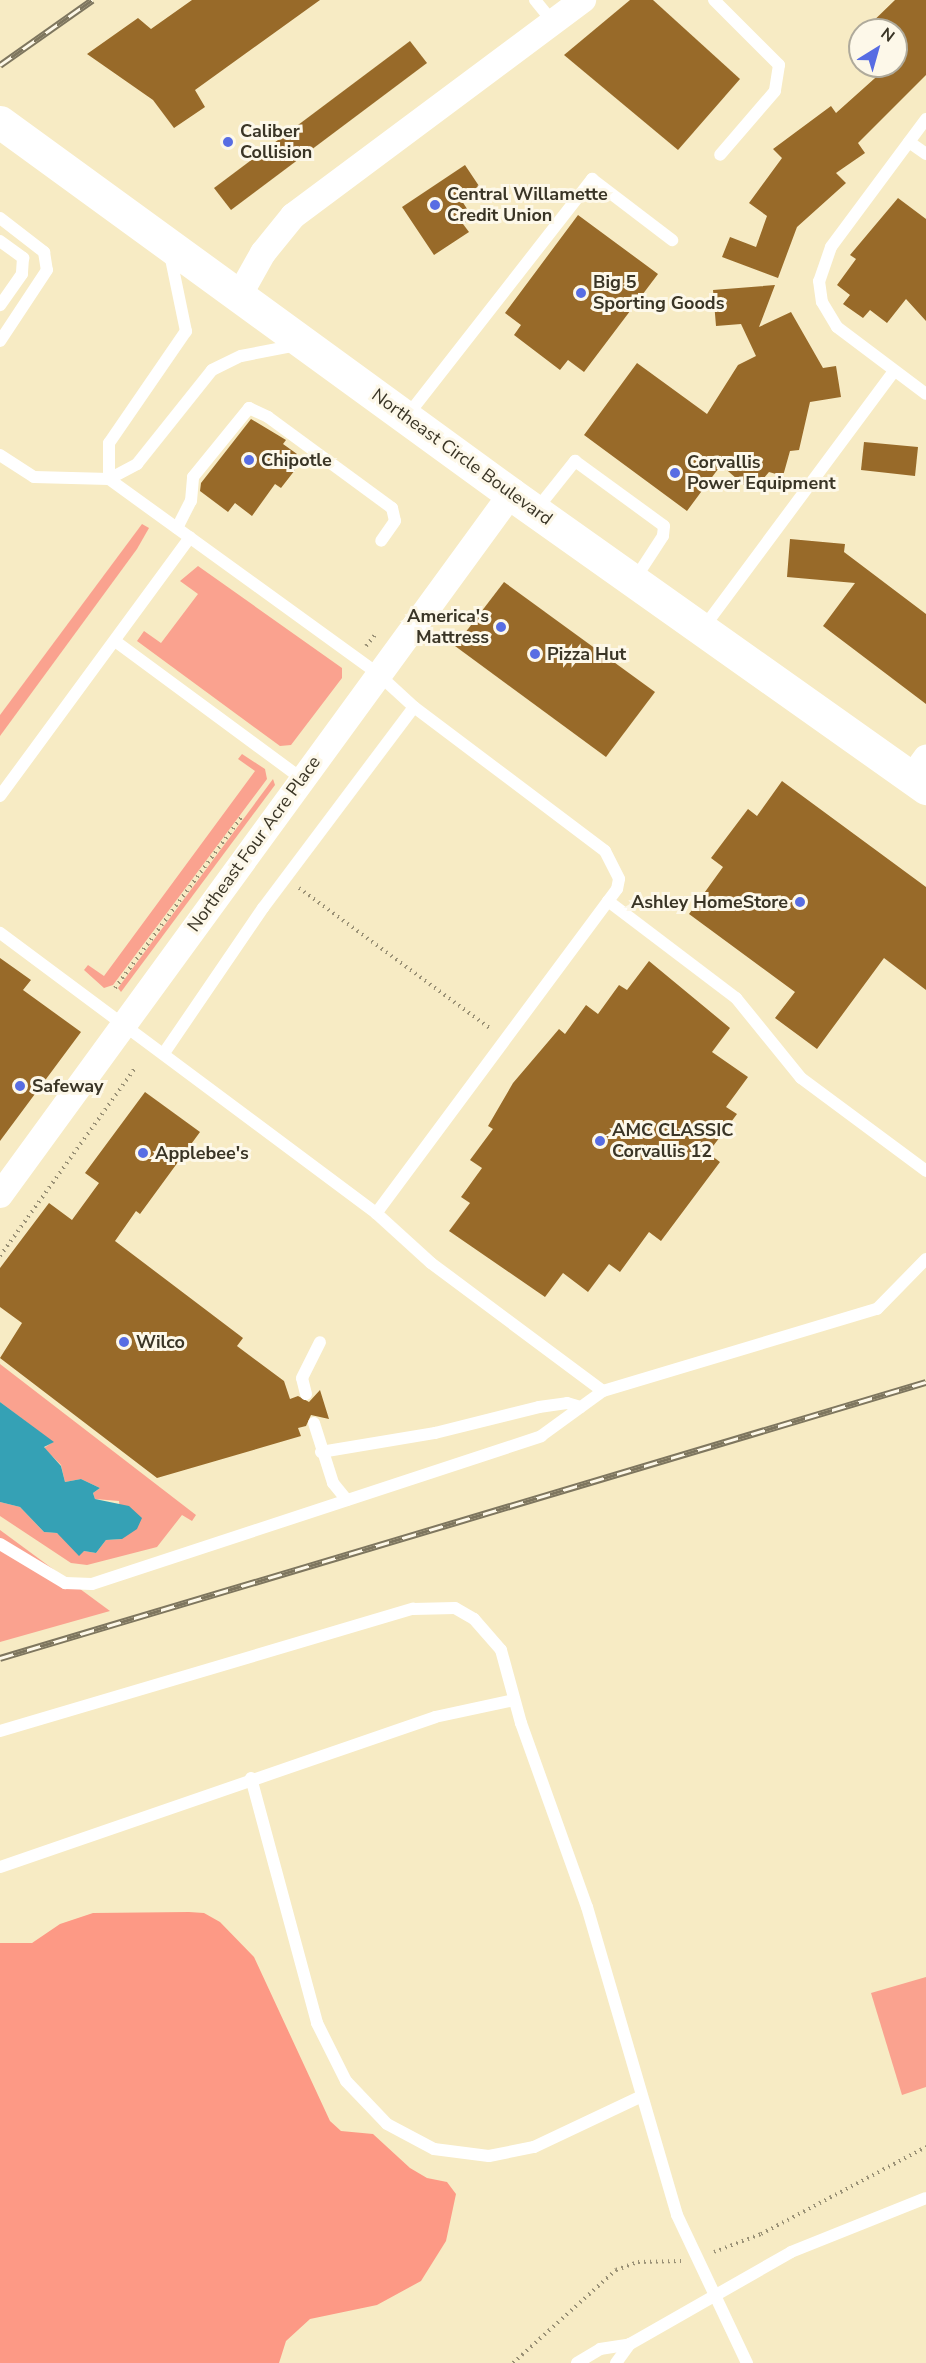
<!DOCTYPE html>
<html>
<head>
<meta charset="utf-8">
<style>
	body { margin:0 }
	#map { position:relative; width:926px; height:2363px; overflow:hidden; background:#f7ebc4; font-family:"Nunito Sans",sans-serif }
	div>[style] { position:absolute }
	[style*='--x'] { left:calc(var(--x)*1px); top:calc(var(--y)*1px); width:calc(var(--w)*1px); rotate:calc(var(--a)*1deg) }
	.green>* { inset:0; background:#faa28f }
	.forest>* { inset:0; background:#fd9985 }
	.water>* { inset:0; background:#35a1b5 }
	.building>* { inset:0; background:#986a29 }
	.path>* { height:4px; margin-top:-2px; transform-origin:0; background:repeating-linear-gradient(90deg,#9a9176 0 1.5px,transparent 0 6px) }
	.lane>* { height:12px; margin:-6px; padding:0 6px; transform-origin:6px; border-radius:6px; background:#fff }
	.street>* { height:26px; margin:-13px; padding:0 13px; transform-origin:13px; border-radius:13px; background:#fff }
	.primary>* { height:33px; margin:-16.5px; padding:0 16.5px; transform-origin:16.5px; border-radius:16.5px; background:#fff }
	.rail>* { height:7px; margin-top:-3.5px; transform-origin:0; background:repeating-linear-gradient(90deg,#fdf8e9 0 14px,#7e765f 0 28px); box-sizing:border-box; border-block:2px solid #7e765f }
	.dots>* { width:16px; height:16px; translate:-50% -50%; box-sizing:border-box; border:3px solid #fdf8e9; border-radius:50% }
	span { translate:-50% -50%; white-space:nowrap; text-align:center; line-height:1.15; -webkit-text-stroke:6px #fdf8e9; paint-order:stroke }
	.poi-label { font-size:18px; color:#3a3526; font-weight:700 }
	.left { translate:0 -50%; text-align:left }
	.right { translate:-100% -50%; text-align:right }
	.street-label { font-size:18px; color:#3a3526 }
	.north { position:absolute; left:848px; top:18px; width:60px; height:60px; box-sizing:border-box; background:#fdf8e9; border:2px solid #afaa9b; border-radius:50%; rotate:37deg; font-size:16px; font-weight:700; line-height:24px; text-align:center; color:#3a3526 }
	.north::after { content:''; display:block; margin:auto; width:21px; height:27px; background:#586de3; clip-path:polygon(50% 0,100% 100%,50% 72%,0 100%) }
</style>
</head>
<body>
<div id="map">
	<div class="green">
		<i style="clip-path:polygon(142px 524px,149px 528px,137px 549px,0 736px,0 715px)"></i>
		<i style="clip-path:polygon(198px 566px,342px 668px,342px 678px,291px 745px,280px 746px,137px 641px,144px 631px,161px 643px,198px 594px,180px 581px)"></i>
		<i style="clip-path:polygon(242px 754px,265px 769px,267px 779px,113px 985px,104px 988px,84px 970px,88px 965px,104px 976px,255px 771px,238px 759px)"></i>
		<i style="clip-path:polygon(273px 779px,275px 785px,121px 992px,118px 988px)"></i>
		<i style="clip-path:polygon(0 1364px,196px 1515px,192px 1521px,182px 1515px,157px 1547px,87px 1565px,71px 1563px,0 1516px,0 1502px,20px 1507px,44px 1532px,57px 1533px,84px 1551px,96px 1553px,106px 1540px,122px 1539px,119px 1501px,95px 1499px,93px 1493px,100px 1488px,81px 1479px,65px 1482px,61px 1465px,44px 1448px,53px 1442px,0 1402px)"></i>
		<i style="clip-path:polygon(0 1530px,110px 1611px,0 1642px)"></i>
		<i style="clip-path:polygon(926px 1977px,926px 2087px,902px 2095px,871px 1993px)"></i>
	</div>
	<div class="forest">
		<i style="clip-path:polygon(189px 1912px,204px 1913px,220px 1922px,254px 1957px,330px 2121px,341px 2131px,373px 2134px,410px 2168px,427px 2178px,447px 2182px,456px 2194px,446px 2241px,421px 2281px,377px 2305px,310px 2319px,286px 2341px,279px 2363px,0 2363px,0 1943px,32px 1943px,60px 1924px,93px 1913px)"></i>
	</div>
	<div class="water">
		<i style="clip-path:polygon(0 1402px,54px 1442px,44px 1447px,61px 1466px,65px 1482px,81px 1479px,100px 1488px,93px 1493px,95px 1499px,129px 1506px,142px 1518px,137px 1529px,122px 1539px,106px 1540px,96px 1553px,84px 1551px,79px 1556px,57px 1533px,44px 1532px,20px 1507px,0 1502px)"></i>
	</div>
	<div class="building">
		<i style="clip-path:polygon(192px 0,320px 0,195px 90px,205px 107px,174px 128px,153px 100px,87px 54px,138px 18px,151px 29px)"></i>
		<i style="clip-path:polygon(630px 0,653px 0,740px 79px,678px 150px,564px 55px)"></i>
		<i style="clip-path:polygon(895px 0,926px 0,926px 75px,858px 143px,865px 153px,836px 173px,846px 183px,797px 227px,778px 278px,722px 257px,730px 237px,756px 247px,767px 216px,749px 203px,782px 158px,773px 149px,831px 106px,836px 113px,884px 70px,879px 66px,896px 66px,896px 30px,864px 30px)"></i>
		<i style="clip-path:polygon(410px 41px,427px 63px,231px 210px,214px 188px)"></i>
		<i style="clip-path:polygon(465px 165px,479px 186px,460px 198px,473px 218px,463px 224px,469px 232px,434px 255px,402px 207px)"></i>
		<i style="clip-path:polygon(898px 198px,926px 219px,926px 321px,906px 299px,887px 323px,870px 310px,863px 318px,843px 304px,850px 295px,837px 285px,856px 259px,850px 255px)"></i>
		<i style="clip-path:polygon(578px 215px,658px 274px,584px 372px,568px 360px,560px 370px,514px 335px,521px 325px,505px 313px)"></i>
		<i style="clip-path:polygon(775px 285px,759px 327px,791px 312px,823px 368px,836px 366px,841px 397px,810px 402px,799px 450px,790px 451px,783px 476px,769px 472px,752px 492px,721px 465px,687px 511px,584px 435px,637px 363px,707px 414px,738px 365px,756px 356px,741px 324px,716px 326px,713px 290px)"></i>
		<i style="clip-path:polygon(251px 419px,286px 440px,283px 444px,297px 454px,289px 466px,295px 470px,281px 488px,275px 484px,252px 516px,235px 503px,228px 512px,200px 491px,201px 483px)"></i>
		<i style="clip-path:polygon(864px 442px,918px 447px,915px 476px,861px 470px)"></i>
		<i style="clip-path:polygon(790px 539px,845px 544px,844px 552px,926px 614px,926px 704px,823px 626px,855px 583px,787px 577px)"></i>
		<i style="clip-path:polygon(504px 582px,655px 692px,606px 757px,455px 646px)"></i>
		<i style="clip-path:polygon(782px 781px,926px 887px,926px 990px,884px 958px,817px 1049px,775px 1018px,795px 992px,689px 914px,723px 867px,711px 858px,748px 809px,757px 816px)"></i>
		<i style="clip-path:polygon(0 958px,31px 980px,23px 990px,81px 1032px,0 1141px)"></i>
		<i style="clip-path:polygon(649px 961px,730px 1028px,712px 1052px,748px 1077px,726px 1107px,737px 1114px,708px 1153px,720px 1162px,661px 1241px,649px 1232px,620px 1272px,609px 1264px,588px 1292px,563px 1273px,545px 1297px,449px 1231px,470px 1203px,461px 1197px,482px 1168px,470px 1160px,493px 1129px,488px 1126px,513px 1083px,559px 1029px,565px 1034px,586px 1005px,598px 1014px,619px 985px,627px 990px)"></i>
		<i style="clip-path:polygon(145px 1092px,200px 1132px,140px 1214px,136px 1211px,115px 1241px,243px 1338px,237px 1346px,284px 1381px,290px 1399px,298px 1396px,309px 1402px,320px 1390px,329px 1419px,311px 1415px,306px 1426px,298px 1428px,301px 1436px,157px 1478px,0 1358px,22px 1323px,0 1307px,0 1268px,49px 1203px,72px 1220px,99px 1183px,85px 1173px)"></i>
	</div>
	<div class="path">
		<i style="--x:366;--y:646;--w:14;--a:-51"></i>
		<i style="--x:299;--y:888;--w:238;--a:36.3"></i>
		<i style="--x:115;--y:988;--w:215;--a:-53.5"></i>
		<i style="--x:0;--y:1256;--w:231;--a:-54.3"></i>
		<i style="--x:714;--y:2252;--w:50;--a:-21"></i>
		<i style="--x:761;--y:2234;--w:187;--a:-27.8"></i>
		<i style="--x:513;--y:2363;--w:139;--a:-42.1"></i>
		<i style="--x:616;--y:2270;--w:23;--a:-20"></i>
		<i style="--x:638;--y:2262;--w:43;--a:-1.3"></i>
	</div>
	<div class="lane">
		<i style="--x:535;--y:0;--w:28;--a:51"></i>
		<i style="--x:714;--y:0;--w:92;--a:45"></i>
		<i style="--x:779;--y:65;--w:26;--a:99"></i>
		<i style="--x:775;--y:91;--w:84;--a:130.7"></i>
		<i style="--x:926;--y:119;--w:159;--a:126.6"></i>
		<i style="--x:831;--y:247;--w:36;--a:109"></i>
		<i style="--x:819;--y:281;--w:21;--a:82"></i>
		<i style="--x:822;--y:302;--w:29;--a:59"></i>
		<i style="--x:837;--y:327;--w:111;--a:37"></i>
		<i style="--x:909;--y:142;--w:21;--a:35"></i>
		<i style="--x:0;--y:218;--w:56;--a:37.7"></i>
		<i style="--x:44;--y:252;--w:18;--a:81"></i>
		<i style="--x:47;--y:270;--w:85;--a:123.5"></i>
		<i style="--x:0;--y:241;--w:29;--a:36"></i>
		<i style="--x:23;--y:258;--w:16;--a:94"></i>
		<i style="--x:22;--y:274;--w:38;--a:125"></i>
		<i style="--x:170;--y:254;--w:79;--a:78.3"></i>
		<i style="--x:186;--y:331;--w:136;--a:124.5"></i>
		<i style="--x:109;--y:443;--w:36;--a:90"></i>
		<i style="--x:109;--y:479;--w:32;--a:-28"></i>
		<i style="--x:137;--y:464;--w:120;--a:-51.4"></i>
		<i style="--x:212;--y:370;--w:32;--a:-26"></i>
		<i style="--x:241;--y:356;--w:57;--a:-11.1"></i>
		<i style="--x:407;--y:416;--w:301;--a:-52"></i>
		<i style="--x:592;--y:179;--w:101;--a:37.3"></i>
		<i style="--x:0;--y:455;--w:40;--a:32.9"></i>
		<i style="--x:34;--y:477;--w:75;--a:1.5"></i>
		<i style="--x:109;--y:479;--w:332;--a:35.9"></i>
		<i style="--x:378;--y:674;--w:49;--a:42.5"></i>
		<i style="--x:414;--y:707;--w:239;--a:37"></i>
		<i style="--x:605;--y:851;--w:31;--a:63"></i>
		<i style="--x:619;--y:879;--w:10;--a:101"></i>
		<i style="--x:617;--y:889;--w:404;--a:126.6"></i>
		<i style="--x:376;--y:1213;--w:469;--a:-143.3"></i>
		<i style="--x:536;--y:510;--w:63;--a:-51.5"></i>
		<i style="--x:575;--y:461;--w:110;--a:36.1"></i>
		<i style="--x:664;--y:526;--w:10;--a:96"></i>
		<i style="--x:663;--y:536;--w:51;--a:123.1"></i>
		<i style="--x:177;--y:528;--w:30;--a:-63"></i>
		<i style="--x:191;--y:501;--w:24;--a:-85"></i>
		<i style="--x:193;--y:477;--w:89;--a:-50.9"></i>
		<i style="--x:249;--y:408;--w:21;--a:25"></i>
		<i style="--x:268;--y:417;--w:154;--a:36.3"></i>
		<i style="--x:392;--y:508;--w:13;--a:77"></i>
		<i style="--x:395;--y:521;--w:24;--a:125"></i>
		<i style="--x:704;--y:627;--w:319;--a:-53.4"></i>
		<i style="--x:115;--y:641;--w:231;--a:36.4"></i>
		<i style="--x:0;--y:796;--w:321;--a:-53.7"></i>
		<i style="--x:608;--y:901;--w:161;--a:37.2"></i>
		<i style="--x:736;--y:998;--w:103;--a:50.9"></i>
		<i style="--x:801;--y:1078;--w:156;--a:36.6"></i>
		<i style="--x:164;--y:1053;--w:176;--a:-55.7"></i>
		<i style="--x:263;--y:908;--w:251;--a:-53.1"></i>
		<i style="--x:376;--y:1213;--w:74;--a:42.3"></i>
		<i style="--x:431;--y:1263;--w:214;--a:36.7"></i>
		<i style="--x:306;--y:1394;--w:16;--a:-104"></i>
		<i style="--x:302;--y:1378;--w:40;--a:-63.4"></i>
		<i style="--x:314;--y:1423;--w:63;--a:72.4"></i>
		<i style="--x:333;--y:1483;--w:22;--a:51"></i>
		<i style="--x:321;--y:1452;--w:116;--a:-9.5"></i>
		<i style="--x:435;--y:1433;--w:107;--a:-14"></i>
		<i style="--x:539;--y:1407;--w:28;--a:-8"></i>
		<i style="--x:567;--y:1403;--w:14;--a:17"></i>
		<i style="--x:0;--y:1544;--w:76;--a:31"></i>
		<i style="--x:65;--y:1583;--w:27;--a:2"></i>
		<i style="--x:92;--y:1584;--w:473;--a:-18.2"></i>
		<i style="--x:541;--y:1436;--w:77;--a:-36"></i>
		<i style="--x:603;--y:1391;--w:286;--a:-16.7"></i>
		<i style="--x:877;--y:1309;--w:70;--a:-45.6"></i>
		<i style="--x:0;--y:1731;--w:431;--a:-16.5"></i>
		<i style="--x:413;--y:1609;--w:42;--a:-1.4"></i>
		<i style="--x:455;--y:1608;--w:22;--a:30"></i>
		<i style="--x:474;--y:1619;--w:41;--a:48.9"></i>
		<i style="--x:501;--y:1650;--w:76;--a:74.7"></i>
		<i style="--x:521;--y:1723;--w:195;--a:70.3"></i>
		<i style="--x:587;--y:1907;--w:321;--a:73.7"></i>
		<i style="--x:677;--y:2215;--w:164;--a:64.7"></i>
		<i style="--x:251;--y:1778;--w:254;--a:74.9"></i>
		<i style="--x:317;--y:2023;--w:65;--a:63.4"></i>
		<i style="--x:346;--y:2081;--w:59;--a:46.4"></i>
		<i style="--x:387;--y:2124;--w:53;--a:28"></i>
		<i style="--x:434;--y:2149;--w:55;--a:7.3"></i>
		<i style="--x:489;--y:2156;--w:46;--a:-11.3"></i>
		<i style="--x:534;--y:2147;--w:117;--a:-25.3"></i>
		<i style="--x:0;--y:1867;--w:460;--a:-19"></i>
		<i style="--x:435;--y:1717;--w:81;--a:-12.1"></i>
		<i style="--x:577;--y:2363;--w:27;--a:-31"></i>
		<i style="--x:600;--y:2349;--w:30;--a:-9"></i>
		<i style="--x:630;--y:2344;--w:185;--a:-29.7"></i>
		<i style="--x:791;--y:2252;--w:145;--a:-21.8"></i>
		<i style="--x:616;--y:2363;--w:24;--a:-54"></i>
	</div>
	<div class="street">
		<i style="--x:240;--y:294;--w:47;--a:-60.7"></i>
		<i style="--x:263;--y:253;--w:48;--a:-51"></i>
		<i style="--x:293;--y:216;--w:362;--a:-36.7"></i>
		<i style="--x:912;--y:777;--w:24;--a:-54"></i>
		<i style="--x:0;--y:1195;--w:867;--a:-53.91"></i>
	</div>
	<div class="primary">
		<i style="--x:0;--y:122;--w:632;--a:36.05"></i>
		<i style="--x:511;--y:494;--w:509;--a:35.32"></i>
	</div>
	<div class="rail">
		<i style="--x:0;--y:65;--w:113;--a:-35.2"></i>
		<i style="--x:0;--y:1658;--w:966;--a:-16.6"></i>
	</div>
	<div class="dots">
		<i style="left:228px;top:142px;background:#586de3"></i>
		<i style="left:435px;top:205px;background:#586de3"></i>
		<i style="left:581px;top:293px;background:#586de3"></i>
		<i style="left:249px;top:460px;background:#586de3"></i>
		<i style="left:675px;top:473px;background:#586de3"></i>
		<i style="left:501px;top:627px;background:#586de3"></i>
		<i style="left:535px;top:654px;background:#586de3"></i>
		<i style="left:800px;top:902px;background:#586de3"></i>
		<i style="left:20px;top:1086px;background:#586de3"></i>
		<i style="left:600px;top:1141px;background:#586de3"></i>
		<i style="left:143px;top:1153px;background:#586de3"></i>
		<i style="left:124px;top:1342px;background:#586de3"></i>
	</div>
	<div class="poi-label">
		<span class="left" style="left:240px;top:142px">Caliber<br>Collision</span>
		<span class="left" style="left:447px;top:205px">Central Willamette<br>Credit Union</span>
		<span class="left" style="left:593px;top:293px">Big 5<br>Sporting Goods</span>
		<span class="left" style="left:261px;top:460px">Chipotle</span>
		<span class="left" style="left:687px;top:473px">Corvallis<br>Power Equipment</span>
		<span class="right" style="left:489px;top:627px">America's<br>Mattress</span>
		<span class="left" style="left:547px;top:654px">Pizza Hut</span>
		<span class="right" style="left:788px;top:902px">Ashley HomeStore</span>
		<span class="left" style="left:32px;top:1086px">Safeway</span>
		<span class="left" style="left:612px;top:1141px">AMC CLASSIC<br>Corvallis 12</span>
		<span class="left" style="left:155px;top:1153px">Applebee's</span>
		<span class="left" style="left:136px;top:1342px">Wilco</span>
	</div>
	<div class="street-label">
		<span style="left:462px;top:457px;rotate:36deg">Northeast Circle Boulevard</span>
		<span style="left:254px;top:844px;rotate:-54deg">Northeast Four Acre Place</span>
	</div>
	<div class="north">N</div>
</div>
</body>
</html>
